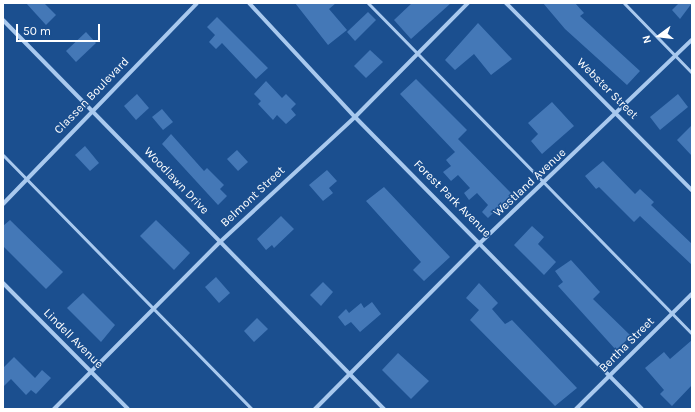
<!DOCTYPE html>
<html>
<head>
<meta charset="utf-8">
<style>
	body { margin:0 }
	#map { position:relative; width:695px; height:412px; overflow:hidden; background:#1b4f8f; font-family:Karla,sans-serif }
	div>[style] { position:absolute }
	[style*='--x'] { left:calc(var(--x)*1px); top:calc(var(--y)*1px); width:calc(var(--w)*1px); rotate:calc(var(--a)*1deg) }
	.building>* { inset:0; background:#4478b7 }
	.service>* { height:3px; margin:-1.5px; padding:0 1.5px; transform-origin:1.5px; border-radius:1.5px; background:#a9c9ee }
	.minor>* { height:4px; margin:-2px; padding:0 2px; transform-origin:2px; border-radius:2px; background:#a9c9ee }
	span { translate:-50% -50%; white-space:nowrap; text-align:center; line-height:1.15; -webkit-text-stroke:3px #1b4f8f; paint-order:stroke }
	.street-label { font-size:12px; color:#fff }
	.frame { position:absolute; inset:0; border:4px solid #fff; pointer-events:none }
	.north { position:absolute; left:639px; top:16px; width:40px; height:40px; -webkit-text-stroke:3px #1b4f8f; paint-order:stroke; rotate:255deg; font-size:11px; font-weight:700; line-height:16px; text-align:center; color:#fff }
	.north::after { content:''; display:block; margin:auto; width:14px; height:18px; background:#fff; clip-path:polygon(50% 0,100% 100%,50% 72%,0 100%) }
	.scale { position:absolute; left:16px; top:24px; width:84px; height:18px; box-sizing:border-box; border:2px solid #fff; border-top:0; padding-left:5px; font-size:12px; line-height:14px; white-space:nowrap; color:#fff; -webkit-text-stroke:3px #1b4f8f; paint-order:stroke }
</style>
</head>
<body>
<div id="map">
	<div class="building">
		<i style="clip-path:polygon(26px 3px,44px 3px,56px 15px,46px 25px)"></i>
		<i style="clip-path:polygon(295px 3px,336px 3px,329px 9px,347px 30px,328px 45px)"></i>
		<i style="clip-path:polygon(412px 3px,451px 3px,411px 39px,394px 20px)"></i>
		<i style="clip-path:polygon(543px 3px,575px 3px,584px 13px,580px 16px,640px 71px,627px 85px,565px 29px)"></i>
		<i style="clip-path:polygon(679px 3px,692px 3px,680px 19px,672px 10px)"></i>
		<i style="clip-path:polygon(368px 12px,376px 20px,355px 41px,347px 32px)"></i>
		<i style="clip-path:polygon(217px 17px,268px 68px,256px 79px,222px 43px,216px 49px,209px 42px,215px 35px,207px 27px)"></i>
		<i style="clip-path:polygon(478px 23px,512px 59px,491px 75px,474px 54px,455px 70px,445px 60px)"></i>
		<i style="clip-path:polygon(86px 32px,96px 43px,76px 62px,66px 51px)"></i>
		<i style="clip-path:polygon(370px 50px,383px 62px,366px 78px,354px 66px)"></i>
		<i style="clip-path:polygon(416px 79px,467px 130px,458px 139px,512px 194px,488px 218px,482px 212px,488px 205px,477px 193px,469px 200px,464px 193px,470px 188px,458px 175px,451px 181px,443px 172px,451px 166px,446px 160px,455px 152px,400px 94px)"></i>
		<i style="clip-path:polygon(266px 81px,282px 98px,286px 94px,296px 104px,291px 109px,296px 115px,286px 124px,277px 115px,273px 120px,258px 104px,261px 101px,254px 94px)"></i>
		<i style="clip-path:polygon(137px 94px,149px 108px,136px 120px,124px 106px)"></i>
		<i style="clip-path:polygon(678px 94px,688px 107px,660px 130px,650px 117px)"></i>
		<i style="clip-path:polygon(552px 102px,574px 126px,542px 154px,531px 141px,538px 134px,528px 123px)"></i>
		<i style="clip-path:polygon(162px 109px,173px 122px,163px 130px,152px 117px)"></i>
		<i style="clip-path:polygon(692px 125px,692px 156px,677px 140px)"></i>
		<i style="clip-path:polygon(171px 134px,204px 171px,207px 168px,224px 185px,220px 189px,227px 196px,218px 205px,162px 144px)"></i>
		<i style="clip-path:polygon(85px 146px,99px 163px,90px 171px,75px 155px)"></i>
		<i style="clip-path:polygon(237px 150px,248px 162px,238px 171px,227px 159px)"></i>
		<i style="clip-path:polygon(603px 161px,635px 194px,640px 189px,654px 202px,651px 205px,692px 244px,692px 265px,640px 216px,634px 222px,599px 187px,596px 189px,585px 176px)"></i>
		<i style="clip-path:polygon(327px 170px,337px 181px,329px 188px,333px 193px,323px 201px,309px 185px)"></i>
		<i style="clip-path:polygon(384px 187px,450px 257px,424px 281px,413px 270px,421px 262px,366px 201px)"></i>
		<i style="clip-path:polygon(281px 216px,294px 229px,274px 248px,272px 245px,266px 250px,257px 239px)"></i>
		<i style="clip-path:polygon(10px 220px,63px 272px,46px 289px,3px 246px,3px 226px)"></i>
		<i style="clip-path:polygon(156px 220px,190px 253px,174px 270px,140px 236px)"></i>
		<i style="clip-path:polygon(532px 226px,544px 237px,538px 244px,556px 262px,544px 275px,514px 245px)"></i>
		<i style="clip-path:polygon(571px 260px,600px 292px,593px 299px,631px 336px,616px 350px,558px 286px,563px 282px,555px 271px)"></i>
		<i style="clip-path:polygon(216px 277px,230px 293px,219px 303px,205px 287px)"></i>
		<i style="clip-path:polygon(323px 282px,333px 292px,321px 306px,310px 295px)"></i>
		<i style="clip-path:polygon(479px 283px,498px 303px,492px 309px,505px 324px,512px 320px,577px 388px,555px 406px,470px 320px,479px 310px,466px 298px)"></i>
		<i style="clip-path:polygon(83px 293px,115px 325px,101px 342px,67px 308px)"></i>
		<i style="clip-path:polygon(372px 302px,381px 314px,360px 332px,351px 322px,345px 326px,338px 317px,346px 309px,349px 313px,361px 303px,364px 308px)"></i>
		<i style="clip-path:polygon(257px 318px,268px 329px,254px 342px,244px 331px)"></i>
		<i style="clip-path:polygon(692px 340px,692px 385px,672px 406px,660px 394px,664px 390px,645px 368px,664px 352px,670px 359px)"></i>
		<i style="clip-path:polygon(398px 353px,429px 381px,411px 399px,382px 370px)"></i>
		<i style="clip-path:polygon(14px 357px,35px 378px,42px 370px,51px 378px,36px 394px,31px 390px,26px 395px,11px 379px,3px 387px,3px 368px)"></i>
	</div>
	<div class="service">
		<i style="--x:368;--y:3;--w:463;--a:45.6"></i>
		<i style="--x:624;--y:3;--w:98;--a:45.8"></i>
		<i style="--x:3;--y:155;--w:356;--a:45.6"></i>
	</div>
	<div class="minor">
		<i style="--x:249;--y:3;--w:156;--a:47.1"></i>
		<i style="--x:355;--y:117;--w:409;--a:45.5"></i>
		<i style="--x:506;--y:3;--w:264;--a:45.2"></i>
		<i style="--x:3;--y:20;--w:545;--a:45.6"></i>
		<i style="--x:3;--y:204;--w:279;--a:-46"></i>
		<i style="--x:3;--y:283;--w:177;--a:45.2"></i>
		<i style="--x:54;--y:409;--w:235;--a:-45.2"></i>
		<i style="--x:220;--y:242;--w:184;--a:-42.8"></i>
		<i style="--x:355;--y:117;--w:161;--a:-45.3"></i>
		<i style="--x:315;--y:409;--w:235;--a:-45.2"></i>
		<i style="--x:481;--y:242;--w:292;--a:-43.8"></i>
		<i style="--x:576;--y:409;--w:163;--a:-44.8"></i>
	</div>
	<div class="street-label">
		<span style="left:607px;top:89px;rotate:45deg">Webster Street</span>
		<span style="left:92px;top:96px;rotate:-46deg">Classen Boulevard</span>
		<span style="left:176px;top:181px;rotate:46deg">Woodlawn Drive</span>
		<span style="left:530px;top:183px;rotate:-43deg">Westland Avenue</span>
		<span style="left:253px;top:197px;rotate:-43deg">Belmont Street</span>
		<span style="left:452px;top:199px;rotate:45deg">Forest Park Avenue</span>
		<span style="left:73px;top:339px;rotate:45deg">Lindell Avenue</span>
		<span style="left:627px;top:345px;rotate:-45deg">Bertha Street</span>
	</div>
	<div class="frame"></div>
	<div class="north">N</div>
	<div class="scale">50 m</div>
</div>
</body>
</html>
